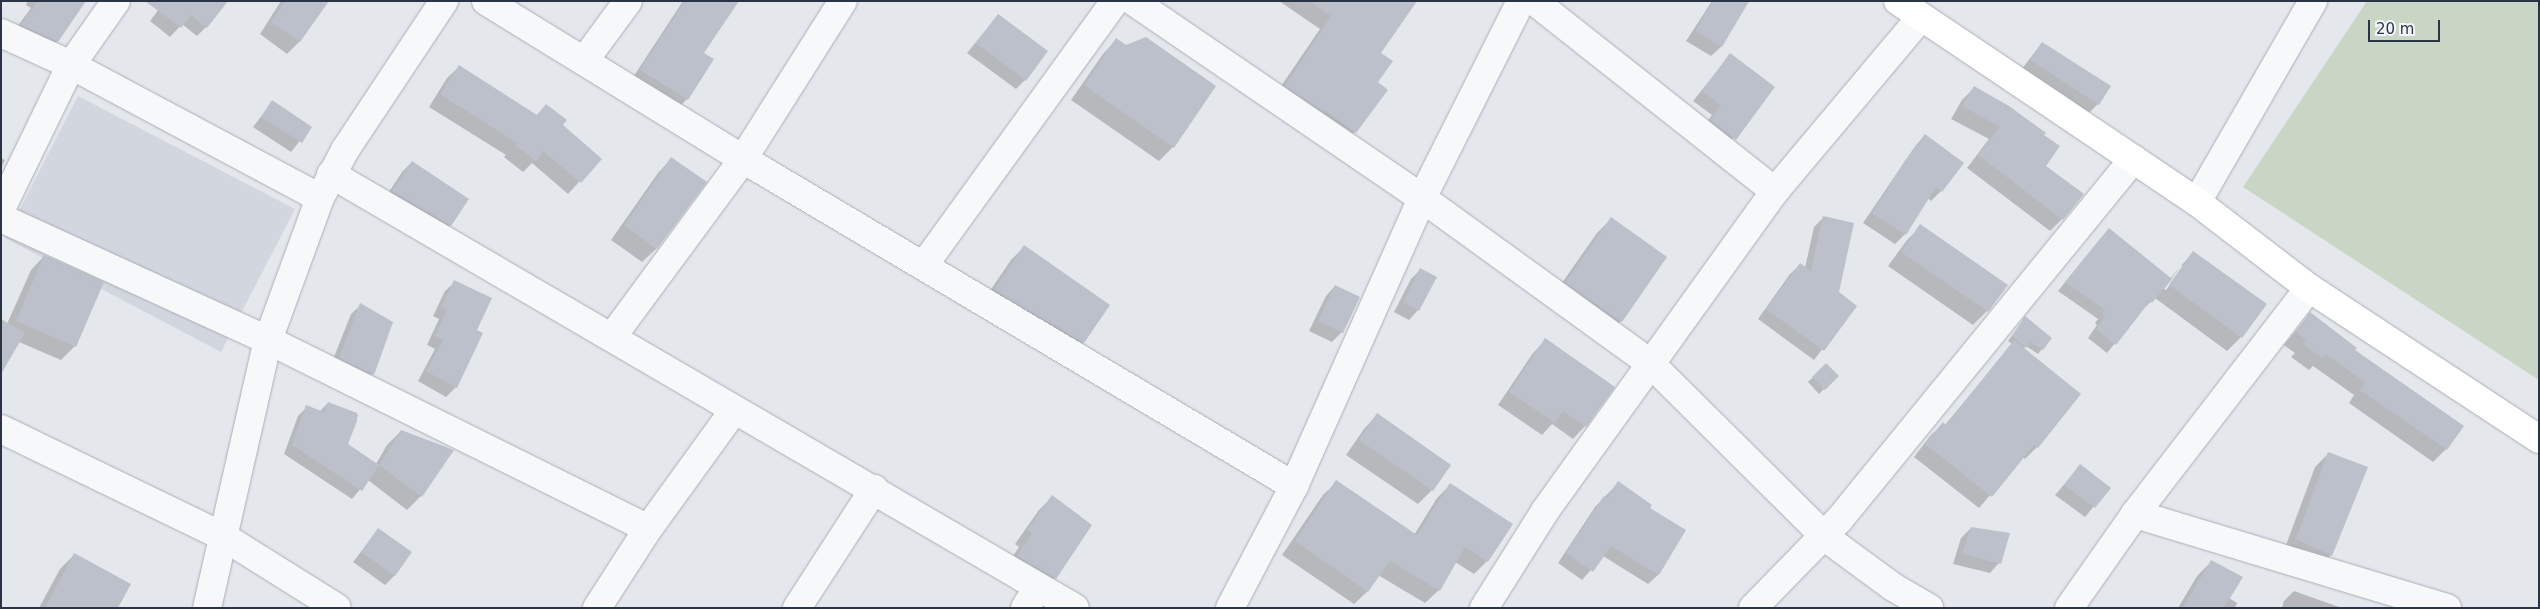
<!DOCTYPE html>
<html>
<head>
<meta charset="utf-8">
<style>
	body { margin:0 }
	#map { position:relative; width:2540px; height:609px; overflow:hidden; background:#e4e7ec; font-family:"DejaVu Sans",sans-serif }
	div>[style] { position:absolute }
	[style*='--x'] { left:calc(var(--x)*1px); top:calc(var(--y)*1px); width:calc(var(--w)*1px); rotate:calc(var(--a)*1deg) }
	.built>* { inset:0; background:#d2d6de }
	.green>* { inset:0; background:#c9d6c5 }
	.shadow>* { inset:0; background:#0003 }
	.building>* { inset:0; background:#bbc0ca }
	.roads { filter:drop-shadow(0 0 1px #a9aeb7) drop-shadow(0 0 1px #a9aeb7) }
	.minor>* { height:28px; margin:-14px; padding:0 14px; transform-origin:14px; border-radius:14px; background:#f7f8fa }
	.major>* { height:28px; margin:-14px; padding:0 14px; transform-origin:14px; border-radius:14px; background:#fff }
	span { translate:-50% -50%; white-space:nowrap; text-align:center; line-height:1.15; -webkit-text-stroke:4.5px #f4f6f9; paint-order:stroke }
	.frame { position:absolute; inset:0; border:2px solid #2b3445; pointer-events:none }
	.scale { position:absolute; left:2368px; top:20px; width:72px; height:22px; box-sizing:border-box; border:2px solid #2b3445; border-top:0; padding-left:6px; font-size:15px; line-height:18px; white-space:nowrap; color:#2b3445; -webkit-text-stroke:4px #f4f6f9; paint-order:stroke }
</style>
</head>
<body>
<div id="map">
	<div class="built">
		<i style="clip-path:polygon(78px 96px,295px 209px,221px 352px,5px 238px)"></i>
	</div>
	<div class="green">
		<i style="clip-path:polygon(2367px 1px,2539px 1px,2539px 380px,2243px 187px)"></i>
	</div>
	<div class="shadow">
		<i style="clip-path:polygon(28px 1px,84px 1px,57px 41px,44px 54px,9px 38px,31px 8px,26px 5px)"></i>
		<i style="clip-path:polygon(165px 1px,211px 1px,206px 27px,197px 36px,182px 24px,170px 37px,150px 21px)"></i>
		<i style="clip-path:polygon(281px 1px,327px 1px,300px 41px,287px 54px,260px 34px)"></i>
		<i style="clip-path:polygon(683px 1px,737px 1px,702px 53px,687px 99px,675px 111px,630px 82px)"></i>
		<i style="clip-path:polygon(1275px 1px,1415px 1px,1379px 54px,1355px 132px,1343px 145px,1273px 98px,1320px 29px,1279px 1px)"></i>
		<i style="clip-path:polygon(1712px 1px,1749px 1px,1721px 47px,1711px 56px,1686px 41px)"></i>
		<i style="clip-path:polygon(998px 15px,1025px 80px,1016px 89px,967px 53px)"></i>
		<i style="clip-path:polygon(1116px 40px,1126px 46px,1214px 87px,1173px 147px,1159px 161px,1071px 100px,1103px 54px)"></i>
		<i style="clip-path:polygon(2042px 43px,2098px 104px,2089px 113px,2021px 70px)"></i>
		<i style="clip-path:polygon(1730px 55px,1773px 87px,1725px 149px,1701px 130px,1712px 115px,1693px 101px)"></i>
		<i style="clip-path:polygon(459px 67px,536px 116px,546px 106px,561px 125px,600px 159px,568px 194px,532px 163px,523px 172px,504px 157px,506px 155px,429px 107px,447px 78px)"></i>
		<i style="clip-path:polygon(1974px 88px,2044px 166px,2062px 219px,2050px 231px,1967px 168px,1989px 139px,1951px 119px,1962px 100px)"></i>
		<i style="clip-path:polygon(272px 102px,311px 127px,291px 152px,253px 127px)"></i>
		<i style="clip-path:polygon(1925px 135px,1941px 191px,1931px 201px,1928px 198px,1905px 234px,1895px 244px,1863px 223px,1916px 145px)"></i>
		<i style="clip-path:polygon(1px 158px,5px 160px,1px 168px)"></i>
		<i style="clip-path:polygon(671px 159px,705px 182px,656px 249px,642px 262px,611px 240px,658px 173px)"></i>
		<i style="clip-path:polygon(412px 162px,450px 225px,441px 235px,383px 201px,402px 172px)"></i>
		<i style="clip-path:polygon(1823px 218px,1837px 293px,1855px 306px,1814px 360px,1758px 319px,1790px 274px,1800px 265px,1805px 268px,1814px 227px)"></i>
		<i style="clip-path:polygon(1611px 219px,1665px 257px,1621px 321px,1607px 335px,1552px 297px,1597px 233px)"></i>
		<i style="clip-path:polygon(1921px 226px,1987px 311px,1973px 325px,1888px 266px,1907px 240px)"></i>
		<i style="clip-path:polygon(evenodd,2101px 238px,2170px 279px,2193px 252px,2241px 337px,2227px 351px,2155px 298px,2142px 310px,2107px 353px,2088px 338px,2097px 325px,2095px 323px,2098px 319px,2058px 291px,2101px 238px,2181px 266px,2184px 266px,2166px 290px,2164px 289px,2181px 266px)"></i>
		<i style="clip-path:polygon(1024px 247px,1083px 342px,1069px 356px,981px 304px,1011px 260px)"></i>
		<i style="clip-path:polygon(44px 256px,75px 346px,61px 360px,19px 342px,7px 324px,31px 270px)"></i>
		<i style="clip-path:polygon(1421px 269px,1418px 310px,1409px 320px,1394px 312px,1411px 279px)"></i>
		<i style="clip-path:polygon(455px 282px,475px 330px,456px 387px,446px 397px,418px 381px,435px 349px,427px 345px,439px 319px,433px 316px,445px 291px)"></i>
		<i style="clip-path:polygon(1335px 286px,1342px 332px,1332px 342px,1309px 331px,1326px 296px)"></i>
		<i style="clip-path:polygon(361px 305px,391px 323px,372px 374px,363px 384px,330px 367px,351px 314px)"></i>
		<i style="clip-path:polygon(2310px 314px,2353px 351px,2462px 426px,2446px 449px,2433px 462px,2349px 403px,2354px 395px,2313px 366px,2309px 370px,2291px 357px,2295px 353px,2284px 345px)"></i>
		<i style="clip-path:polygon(2025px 318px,2051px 338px,2038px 354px,2026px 346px,2023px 350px,2037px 447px,2025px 459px,2023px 457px,1979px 508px,1914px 457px,1931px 435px,1943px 424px,1945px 425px,2012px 344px,2008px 341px)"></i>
		<i style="clip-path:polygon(1546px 340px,1613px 387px,1585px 426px,1573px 439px,1552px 424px,1542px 435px,1498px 405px,1533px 353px)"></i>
		<i style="clip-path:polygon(1826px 365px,1837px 376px,1819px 394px,1808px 382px)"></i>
		<i style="clip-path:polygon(328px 403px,358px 415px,347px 445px,376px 464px,387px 445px,401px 431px,453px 451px,421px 496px,407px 510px,368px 480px,352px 499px,284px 454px,298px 416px,307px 407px,320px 411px)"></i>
		<i style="clip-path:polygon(1377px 415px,1450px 465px,1432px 490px,1418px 504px,1346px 455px,1364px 429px)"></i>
		<i style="clip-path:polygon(2329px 453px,2331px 555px,2317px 569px,2283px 553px,2315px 467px)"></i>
		<i style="clip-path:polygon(2080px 466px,2109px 488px,2085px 517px,2055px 495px)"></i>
		<i style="clip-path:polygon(1337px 482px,1414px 535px,1437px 498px,1450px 485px,1487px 561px,1474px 574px,1455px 562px,1439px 590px,1425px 603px,1378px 575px,1368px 591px,1354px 604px,1282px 555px,1323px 495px)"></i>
		<i style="clip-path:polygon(1618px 483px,1648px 508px,1685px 531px,1658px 575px,1648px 584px,1603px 556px,1582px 580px,1558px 563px,1595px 507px)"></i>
		<i style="clip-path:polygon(1052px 497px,1055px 578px,1042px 592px,1004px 570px,1019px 547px,1015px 544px,1039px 510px)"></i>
		<i style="clip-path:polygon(1971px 528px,1999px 563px,1990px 573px,1953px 564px,1961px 538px)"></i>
		<i style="clip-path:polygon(378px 530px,395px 575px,385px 585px,353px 562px)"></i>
		<i style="clip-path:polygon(74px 555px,117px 608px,39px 608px,60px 569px)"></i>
		<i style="clip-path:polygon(2211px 562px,2229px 598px,2237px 603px,2235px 608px,2178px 608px,2197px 576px)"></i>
		<i style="clip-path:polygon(2294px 591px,2342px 608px,2282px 608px,2284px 601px)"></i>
	</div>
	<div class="building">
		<i style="clip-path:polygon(38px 1px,86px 1px,58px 42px,20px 25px)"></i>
		<i style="clip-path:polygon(145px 1px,228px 1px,207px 28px,191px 15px,181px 28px)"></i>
		<i style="clip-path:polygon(285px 1px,329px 1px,300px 42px,271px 22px)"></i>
		<i style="clip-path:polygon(685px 1px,739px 1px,704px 53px,714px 59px,688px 100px,640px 70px)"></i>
		<i style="clip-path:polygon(1309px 1px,1417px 1px,1381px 53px,1393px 61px,1378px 82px,1388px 90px,1356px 133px,1325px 110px,1324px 112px,1285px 86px,1331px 16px)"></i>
		<i style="clip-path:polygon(1713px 1px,1749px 1px,1722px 47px,1695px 31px)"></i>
		<i style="clip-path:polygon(998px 14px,1048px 51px,1026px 81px,976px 43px)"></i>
		<i style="clip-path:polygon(1146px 37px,1216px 86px,1174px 148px,1084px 85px,1116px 38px,1126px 45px)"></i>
		<i style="clip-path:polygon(2042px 42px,2111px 86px,2099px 105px,2030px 60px)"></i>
		<i style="clip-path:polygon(1730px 53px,1775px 87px,1736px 140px,1710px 120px,1721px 105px,1702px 91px)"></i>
		<i style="clip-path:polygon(459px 65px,537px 115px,546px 104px,567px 120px,563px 125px,602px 159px,581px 183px,543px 151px,536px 161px,515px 145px,517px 143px,440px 94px)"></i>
		<i style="clip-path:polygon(1974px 86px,2009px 106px,2046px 133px,2044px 135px,2060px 146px,2046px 166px,2084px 194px,2063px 220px,1978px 155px,2000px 127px,1962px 106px)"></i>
		<i style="clip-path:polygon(272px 100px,312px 127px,302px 143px,261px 117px)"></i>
		<i style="clip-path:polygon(1925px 134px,1964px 163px,1942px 192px,1936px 187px,1906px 235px,1872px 213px,1904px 162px)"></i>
		<i style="clip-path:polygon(671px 157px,707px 182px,657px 249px,624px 226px)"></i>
		<i style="clip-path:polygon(412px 161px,469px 199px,451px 226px,392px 191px)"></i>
		<i style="clip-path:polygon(1823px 216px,1854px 223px,1839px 292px,1857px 306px,1824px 351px,1766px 309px,1800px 263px,1811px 271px)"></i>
		<i style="clip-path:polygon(1611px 217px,1667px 257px,1622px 322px,1565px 283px)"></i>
		<i style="clip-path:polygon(1920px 224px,2008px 285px,1988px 312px,1901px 252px)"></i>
		<i style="clip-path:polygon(2109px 228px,2172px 279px,2152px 303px,2150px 301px,2116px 345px,2096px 329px,2105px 316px,2102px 314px,2105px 310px,2065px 282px)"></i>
		<i style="clip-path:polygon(1024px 245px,1110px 305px,1084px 343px,994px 290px)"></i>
		<i style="clip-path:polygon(2193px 251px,2267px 304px,2242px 338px,2169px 285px)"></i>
		<i style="clip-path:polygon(44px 255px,104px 282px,76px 347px,16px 321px)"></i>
		<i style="clip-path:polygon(1420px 268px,1437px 277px,1419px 311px,1403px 302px)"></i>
		<i style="clip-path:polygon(454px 280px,492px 298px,477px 330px,483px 333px,457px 388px,426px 371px,443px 340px,435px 336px,447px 310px,441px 307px)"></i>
		<i style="clip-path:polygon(1335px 285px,1360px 297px,1343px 333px,1318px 321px)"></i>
		<i style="clip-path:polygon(360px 303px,393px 322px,374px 375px,339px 358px)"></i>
		<i style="clip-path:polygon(2310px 312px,2357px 348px,2355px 350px,2464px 426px,2447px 450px,2360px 390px,2365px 382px,2325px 354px,2322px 358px,2303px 344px,2306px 340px,2296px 332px)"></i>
		<i style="clip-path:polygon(2025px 316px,2052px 338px,2043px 350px,2031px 342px,2027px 348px,2012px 336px)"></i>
		<i style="clip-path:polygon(1px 319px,25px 333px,1px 374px)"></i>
		<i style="clip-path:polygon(1545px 338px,1615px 387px,1586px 427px,1563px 411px,1555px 423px,1509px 392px)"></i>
		<i style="clip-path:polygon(2014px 340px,2081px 394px,2038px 448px,2034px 445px,1992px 497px,1925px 444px,1943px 422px,1946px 425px)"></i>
		<i style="clip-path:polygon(1826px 363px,1839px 376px,1825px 390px,1812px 377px)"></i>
		<i style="clip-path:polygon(328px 402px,357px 413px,357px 421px,348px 444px,379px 465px,362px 491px,292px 445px,306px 405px,324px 412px)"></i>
		<i style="clip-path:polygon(1377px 413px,1451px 465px,1433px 491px,1359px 440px)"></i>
		<i style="clip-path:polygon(401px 430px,454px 450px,422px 497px,379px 465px)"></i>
		<i style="clip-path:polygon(2328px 452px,2368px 467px,2332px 556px,2296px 539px)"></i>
		<i style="clip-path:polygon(2080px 464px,2111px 488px,2095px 508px,2064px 485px)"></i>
		<i style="clip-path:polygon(1336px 480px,1417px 535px,1450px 483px,1513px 524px,1488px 562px,1465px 547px,1440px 591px,1390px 561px,1368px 592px,1295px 541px)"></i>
		<i style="clip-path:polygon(1618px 481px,1652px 505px,1650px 508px,1686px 530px,1659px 575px,1611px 546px,1593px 572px,1566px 553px,1604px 496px,1607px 498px)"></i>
		<i style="clip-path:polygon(1052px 495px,1092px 525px,1056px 579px,1017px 556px,1032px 533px,1027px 530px)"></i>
		<i style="clip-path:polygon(1971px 527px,2010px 533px,2001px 564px,1962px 554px)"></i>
		<i style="clip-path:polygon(378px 528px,412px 552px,395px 576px,361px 552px)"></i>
		<i style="clip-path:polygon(74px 553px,131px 584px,118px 608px,45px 608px)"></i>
		<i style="clip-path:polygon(2211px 560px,2243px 577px,2224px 608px,2183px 608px)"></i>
	</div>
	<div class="roads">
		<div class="minor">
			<i style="--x:486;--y:1;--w:302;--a:31.6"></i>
			<i style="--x:743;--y:159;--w:641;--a:30.69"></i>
			<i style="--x:1133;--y:1;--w:350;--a:34.3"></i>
			<i style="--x:1422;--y:198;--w:283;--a:35.9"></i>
			<i style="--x:1651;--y:364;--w:245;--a:44.8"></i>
			<i style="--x:1825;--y:537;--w:84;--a:36.3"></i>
			<i style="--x:1893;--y:587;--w:42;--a:30.3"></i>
			<i style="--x:1534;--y:1;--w:307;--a:38.3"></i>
			<i style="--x:1;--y:33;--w:77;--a:24.6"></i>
			<i style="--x:71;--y:65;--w:282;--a:28.1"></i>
			<i style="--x:584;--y:61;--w:74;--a:-53.7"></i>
			<i style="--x:331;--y:174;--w:861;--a:30.26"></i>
			<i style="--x:2197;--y:202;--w:232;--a:-60"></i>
			<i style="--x:1;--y:209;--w:160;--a:-64.1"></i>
			<i style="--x:71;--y:65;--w:78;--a:-54.9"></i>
			<i style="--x:1;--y:218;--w:294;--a:24.6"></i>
			<i style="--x:268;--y:340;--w:424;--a:26.4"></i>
			<i style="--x:924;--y:265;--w:326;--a:-54.1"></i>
			<i style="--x:612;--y:337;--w:221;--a:-53.6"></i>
			<i style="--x:743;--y:159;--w:187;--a:-57.7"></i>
			<i style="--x:1;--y:429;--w:248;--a:25.8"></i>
			<i style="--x:224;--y:537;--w:133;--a:32.1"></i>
			<i style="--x:2135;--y:514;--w:326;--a:16.8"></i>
			<i style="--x:207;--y:608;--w:275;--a:-77.2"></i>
			<i style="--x:268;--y:340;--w:151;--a:-69.9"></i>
			<i style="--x:320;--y:198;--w:54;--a:-62.5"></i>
			<i style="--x:345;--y:150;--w:179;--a:-56.4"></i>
			<i style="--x:597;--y:608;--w:94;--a:-57.2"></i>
			<i style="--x:648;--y:529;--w:147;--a:-54.1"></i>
			<i style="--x:797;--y:608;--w:142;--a:-57.1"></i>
			<i style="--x:1025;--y:608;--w:25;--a:-58"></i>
			<i style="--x:1230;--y:608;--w:138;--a:-62.3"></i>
			<i style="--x:1294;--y:486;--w:315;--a:-66"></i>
			<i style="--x:1422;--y:198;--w:220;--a:-63.3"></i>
			<i style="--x:1484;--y:608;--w:115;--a:-57.8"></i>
			<i style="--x:1545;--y:511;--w:394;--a:-54.3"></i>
			<i style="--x:1775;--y:191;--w:227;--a:-50"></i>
			<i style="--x:1753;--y:608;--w:123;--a:-45.7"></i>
			<i style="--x:1839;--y:520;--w:466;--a:-50.8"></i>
			<i style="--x:2069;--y:608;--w:115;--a:-54.9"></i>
			<i style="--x:2135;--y:514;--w:285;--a:-52.4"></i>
		</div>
		<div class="major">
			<i style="--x:1898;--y:1;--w:360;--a:33.9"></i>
			<i style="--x:2197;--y:202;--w:141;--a:37.5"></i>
			<i style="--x:2309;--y:288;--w:275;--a:33.3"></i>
		</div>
	</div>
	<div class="frame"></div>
	<div class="scale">20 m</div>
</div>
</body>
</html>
